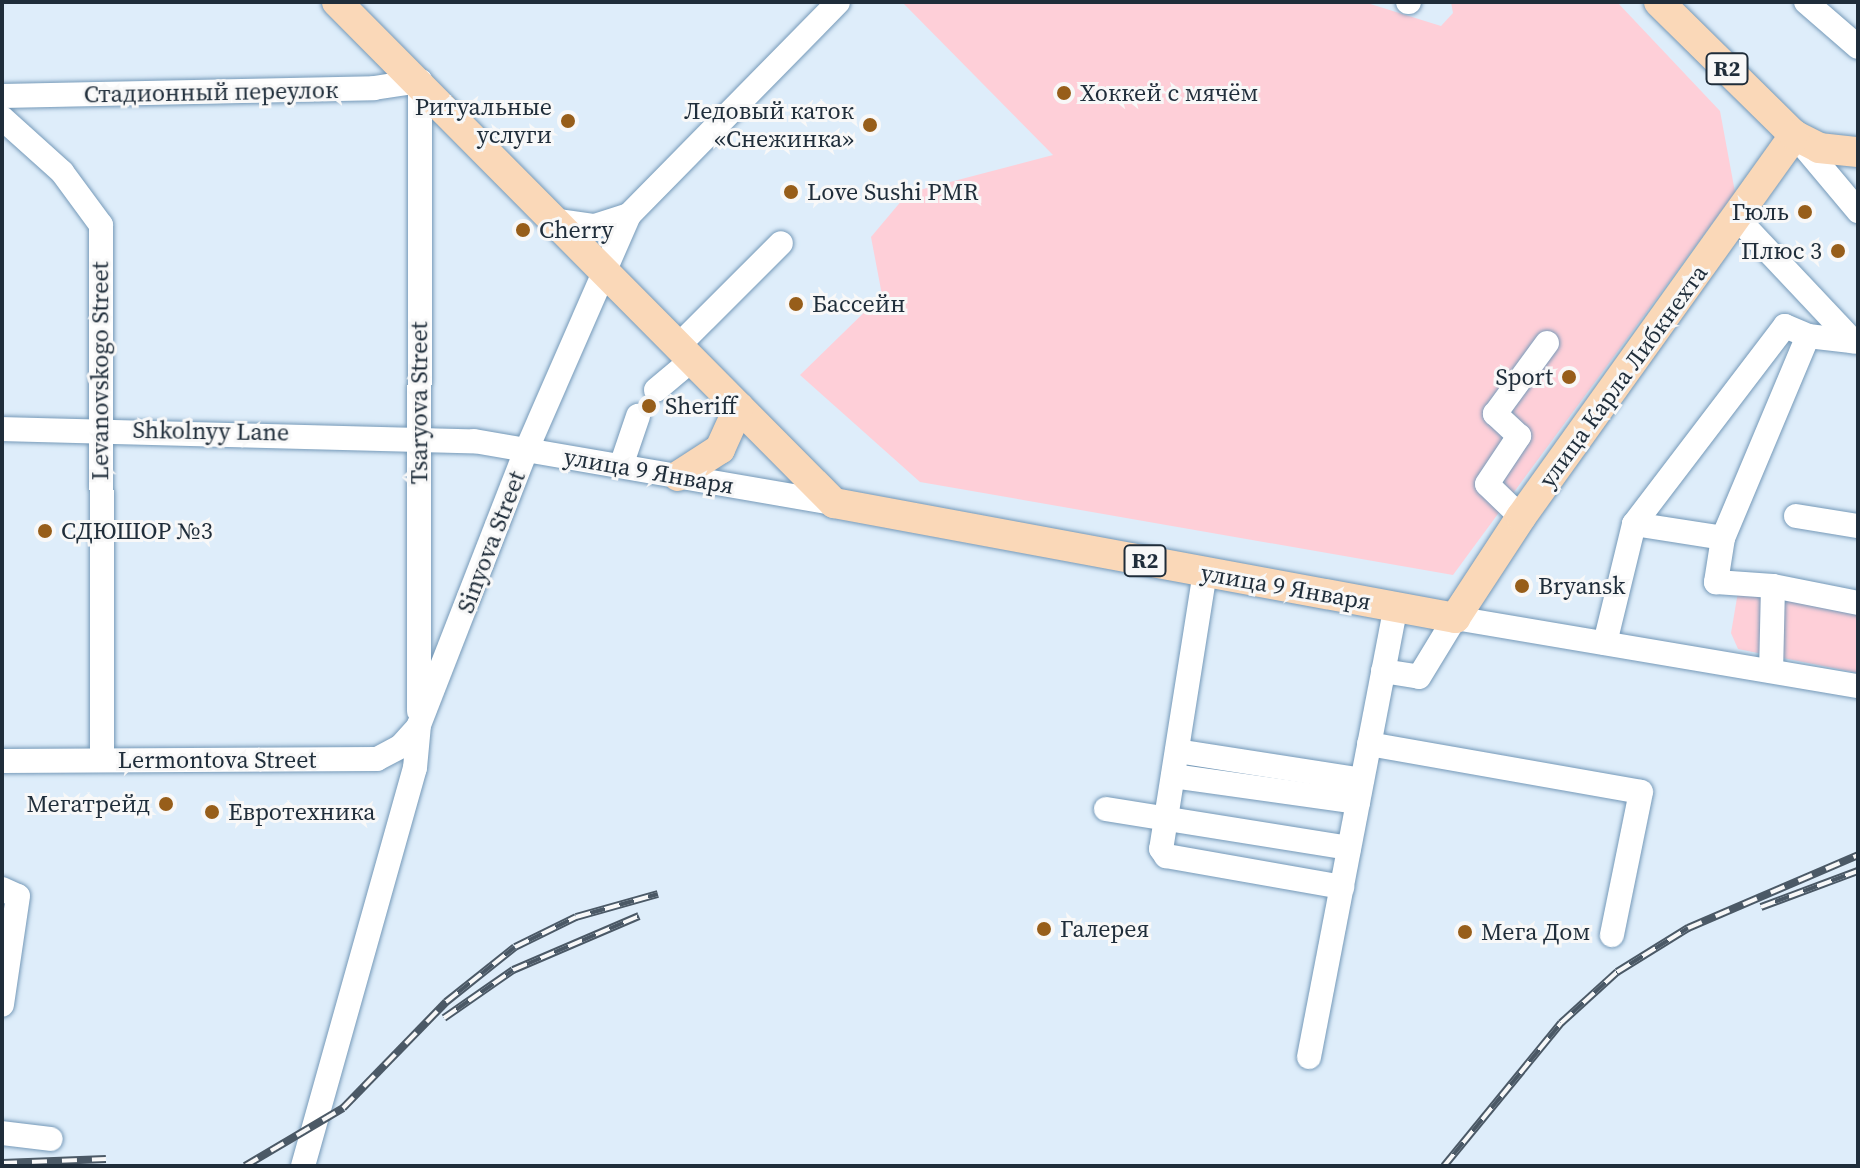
<!DOCTYPE html>
<html>
<head>
<meta charset="utf-8">
<style>
	body { margin:0 }
	#map { position:relative; width:1860px; height:1168px; overflow:hidden; background:#deedfa; font-family:"Source Serif 4",serif }
	div>[style] { position:absolute }
	[style*='--x'] { left:calc(var(--x)*1px); top:calc(var(--y)*1px); width:calc(var(--w)*1px); rotate:calc(var(--a)*1deg) }
	.green>* { inset:0; background:#fecfd8 }
	.roads { filter:drop-shadow(0 0 2px #7599b8) drop-shadow(0 0 2px #7599b8) }
	.minor>* { height:24px; margin:-12px; padding:0 12px; transform-origin:12px; border-radius:12px; background:#fff }
	.major>* { height:30px; margin:-15px; padding:0 15px; transform-origin:15px; border-radius:15px; background:#fad8b8 }
	.rail>* { height:8px; margin-top:-4px; transform-origin:0; background:repeating-linear-gradient(90deg,#f8f8f8 0 15px,#4b5966 0 30px); box-sizing:border-box; border-block:2px solid #4b5966 }
	.dots>* { width:22px; height:22px; translate:-50% -50%; box-sizing:border-box; border:4px solid #f8f8f8; border-radius:50% }
	span { translate:-50% -50%; white-space:nowrap; text-align:center; line-height:1.15; -webkit-text-stroke:6px #f8f8f8; paint-order:stroke }
	.shield-label span { padding:2px 6px; background:#f8f8f8; border:2px solid; border-radius:6px; -webkit-text-stroke-width:0 }
	.shield-label { font-size:22px; color:#1f2d3a; font-weight:700 }
	.street-label { font-size:24px; color:#1f2d3a }
	.poi-label { font-size:24px; color:#1f2d3a }
	.left { translate:0 -50%; text-align:left }
	.right { translate:-100% -50%; text-align:right }
	.frame { position:absolute; inset:0; border:4px solid #1f2d3a; pointer-events:none }
</style>
</head>
<body>
<div id="map">
	<div class="green">
		<i style="clip-path:polygon(902px 2px,1364px 2px,1441px 26px,1453px 13px,1451px 2px,1617px 2px,1720px 111px,1735px 192px,1453px 575px,920px 482px,800px 375px,882px 295px,871px 237px,908px 193px,1053px 155px)"></i>
		<i style="clip-path:polygon(1738px 592px,1858px 608px,1858px 673px,1738px 649px,1731px 633px)"></i>
	</div>
	<div class="roads">
		<div class="minor">
			<i style="--x:1408;--y:2;--w:1;--a:0"></i>
			<i style="--x:1806;--y:2;--w:69;--a:40.9"></i>
			<i style="--x:2;--y:96;--w:372;--a:-1.2"></i>
			<i style="--x:374;--y:88;--w:47;--a:-8.7"></i>
			<i style="--x:420;--y:81;--w:630;--a:90.09"></i>
			<i style="--x:2;--y:118;--w:81;--a:42"></i>
			<i style="--x:62;--y:172;--w:66;--a:53.7"></i>
			<i style="--x:101;--y:225;--w:535;--a:89.89"></i>
			<i style="--x:1796;--y:137;--w:97;--a:50"></i>
			<i style="--x:1738;--y:219;--w:168;--a:46.7"></i>
			<i style="--x:558;--y:221;--w:37;--a:8"></i>
			<i style="--x:595;--y:226;--w:36;--a:-18"></i>
			<i style="--x:679;--y:345;--w:144;--a:-45"></i>
			<i style="--x:656;--y:390;--w:48;--a:-40"></i>
			<i style="--x:2;--y:429;--w:472;--a:1.5"></i>
			<i style="--x:474;--y:441;--w:365;--a:9.8"></i>
			<i style="--x:621;--y:466;--w:53;--a:-71.2"></i>
			<i style="--x:1796;--y:516;--w:63;--a:9.2"></i>
			<i style="--x:1521;--y:517;--w:47;--a:-135.9"></i>
			<i style="--x:1487;--y:484;--w:58;--a:-56.3"></i>
			<i style="--x:1519;--y:436;--w:33;--a:-137"></i>
			<i style="--x:1495;--y:414;--w:88;--a:-53.8"></i>
			<i style="--x:1634;--y:524;--w:249;--a:-52.7"></i>
			<i style="--x:1785;--y:326;--w:25;--a:23"></i>
			<i style="--x:1808;--y:336;--w:50;--a:6.8"></i>
			<i style="--x:1723;--y:538;--w:219;--a:-67.2"></i>
			<i style="--x:1205;--y:572;--w:280;--a:99"></i>
			<i style="--x:1161;--y:849;--w:9;--a:54"></i>
			<i style="--x:1166;--y:856;--w:179;--a:10"></i>
			<i style="--x:1773;--y:586;--w:87;--a:11.3"></i>
			<i style="--x:1605;--y:643;--w:122;--a:-76.3"></i>
			<i style="--x:1634;--y:524;--w:90;--a:8.9"></i>
			<i style="--x:1723;--y:538;--w:45;--a:99"></i>
			<i style="--x:1716;--y:582;--w:57;--a:4"></i>
			<i style="--x:1773;--y:586;--w:85;--a:91.3"></i>
			<i style="--x:1383;--y:671;--w:36;--a:9"></i>
			<i style="--x:1419;--y:677;--w:69;--a:-58.6"></i>
			<i style="--x:1455;--y:618;--w:409;--a:9.6"></i>
			<i style="--x:1369;--y:744;--w:276;--a:10"></i>
			<i style="--x:1641;--y:792;--w:146;--a:101.5"></i>
			<i style="--x:1177;--y:751;--w:187;--a:8.9"></i>
			<i style="--x:2;--y:761;--w:375;--a:-0.3"></i>
			<i style="--x:377;--y:759;--w:27;--a:-28"></i>
			<i style="--x:401;--y:746;--w:25;--a:-48"></i>
			<i style="--x:1173;--y:776;--w:187;--a:8"></i>
			<i style="--x:1106;--y:809;--w:246;--a:9.1"></i>
			<i style="--x:2;--y:889;--w:17;--a:24"></i>
			<i style="--x:18;--y:896;--w:110;--a:98.4"></i>
			<i style="--x:1309;--y:1057;--w:458;--a:-79.1"></i>
			<i style="--x:2;--y:1133;--w:49;--a:7"></i>
			<i style="--x:303;--y:1166;--w:413;--a:-74.3"></i>
			<i style="--x:415;--y:768;--w:43;--a:-84.7"></i>
			<i style="--x:419;--y:725;--w:294;--a:-68.7"></i>
			<i style="--x:526;--y:451;--w:257;--a:-66.4"></i>
			<i style="--x:629;--y:215;--w:298;--a:-45.5"></i>
		</div>
		<div class="major">
			<i style="--x:337;--y:2;--w:706;--a:45.23"></i>
			<i style="--x:834;--y:503;--w:632;--a:10.49"></i>
			<i style="--x:1455;--y:618;--w:121;--a:-56.8"></i>
			<i style="--x:1521;--y:517;--w:470;--a:-54.4"></i>
			<i style="--x:1659;--y:2;--w:190;--a:44.6"></i>
			<i style="--x:1794;--y:135;--w:28;--a:27"></i>
			<i style="--x:1819;--y:148;--w:39;--a:6"></i>
			<i style="--x:678;--y:476;--w:50;--a:-32.7"></i>
			<i style="--x:720;--y:449;--w:46;--a:-65.7"></i>
		</div>
	</div>
	<div class="rail">
		<i style="--x:1761;--y:907;--w:103;--a:-20.4"></i>
		<i style="--x:444;--y:1018;--w:84;--a:-34.8"></i>
		<i style="--x:513;--y:970;--w:137;--a:-23.2"></i>
		<i style="--x:2;--y:1163;--w:104;--a:-2.2"></i>
		<i style="--x:245;--y:1166;--w:114;--a:-30.6"></i>
		<i style="--x:343;--y:1108;--w:148;--a:-45.8"></i>
		<i style="--x:446;--y:1002;--w:88;--a:-38.6"></i>
		<i style="--x:515;--y:947;--w:68;--a:-26.2"></i>
		<i style="--x:576;--y:917;--w:85;--a:-15.7"></i>
		<i style="--x:1444;--y:1166;--w:185;--a:-50.7"></i>
		<i style="--x:1561;--y:1023;--w:76;--a:-42.3"></i>
		<i style="--x:1617;--y:972;--w:84;--a:-31.8"></i>
		<i style="--x:1688;--y:928;--w:185;--a:-23.2"></i>
	</div>
	<div class="dots">
		<i style="left:1064px;top:93px;background:#975e1a"></i>
		<i style="left:568px;top:121px;background:#975e1a"></i>
		<i style="left:870px;top:125px;background:#975e1a"></i>
		<i style="left:791px;top:192px;background:#975e1a"></i>
		<i style="left:1805px;top:212px;background:#975e1a"></i>
		<i style="left:523px;top:230px;background:#975e1a"></i>
		<i style="left:1838px;top:251px;background:#975e1a"></i>
		<i style="left:796px;top:304px;background:#975e1a"></i>
		<i style="left:1569px;top:377px;background:#975e1a"></i>
		<i style="left:649px;top:406px;background:#975e1a"></i>
		<i style="left:45px;top:531px;background:#975e1a"></i>
		<i style="left:1522px;top:586px;background:#975e1a"></i>
		<i style="left:166px;top:804px;background:#975e1a"></i>
		<i style="left:212px;top:812px;background:#975e1a"></i>
		<i style="left:1044px;top:929px;background:#975e1a"></i>
		<i style="left:1465px;top:932px;background:#975e1a"></i>
	</div>
	<div class="shield-label">
		<span style="left:1727px;top:69px">R2</span>
		<span style="left:1145px;top:561px">R2</span>
	</div>
	<div class="street-label">
		<span style="left:211px;top:92px;rotate:-1deg">Стадионный переулок</span>
		<span style="left:100px;top:371px;rotate:-90deg">Levanovskogo Street</span>
		<span style="left:1623px;top:376px;rotate:-54deg">улица Карла Либкнехта</span>
		<span style="left:419px;top:403px;rotate:-90deg">Tsaryova Street</span>
		<span style="left:211px;top:431px;rotate:1deg">Shkolnyy Lane</span>
		<span style="left:649px;top:471px;rotate:10deg">улица 9 Января</span>
		<span style="left:491px;top:542px;rotate:-69deg">Sinyova Street</span>
		<span style="left:1286px;top:587px;rotate:10deg">улица 9 Января</span>
		<span style="left:217px;top:760px">Lermontova Street</span>
	</div>
	<div class="poi-label">
		<span class="left" style="left:1080px;top:93px">Хоккей с мячём</span>
		<span class="right" style="left:552px;top:121px">Ритуальные<br>услуги</span>
		<span class="right" style="left:854px;top:125px">Ледовый каток<br>«Снежинка»</span>
		<span class="left" style="left:807px;top:192px">Love Sushi PMR</span>
		<span class="right" style="left:1789px;top:212px">Гюль</span>
		<span class="left" style="left:539px;top:230px">Cherry</span>
		<span class="right" style="left:1822px;top:251px">Плюс 3</span>
		<span class="left" style="left:812px;top:304px">Бассейн</span>
		<span class="right" style="left:1553px;top:377px">Sport</span>
		<span class="left" style="left:665px;top:406px">Sheriff</span>
		<span class="left" style="left:61px;top:531px">СДЮШОР №3</span>
		<span class="left" style="left:1538px;top:586px">Bryansk</span>
		<span class="right" style="left:150px;top:804px">Мегатрейд</span>
		<span class="left" style="left:228px;top:812px">Евротехника</span>
		<span class="left" style="left:1060px;top:929px">Галерея</span>
		<span class="left" style="left:1481px;top:932px">Мега Дом</span>
	</div>
	<div class="frame"></div>
</div>
</body>
</html>
